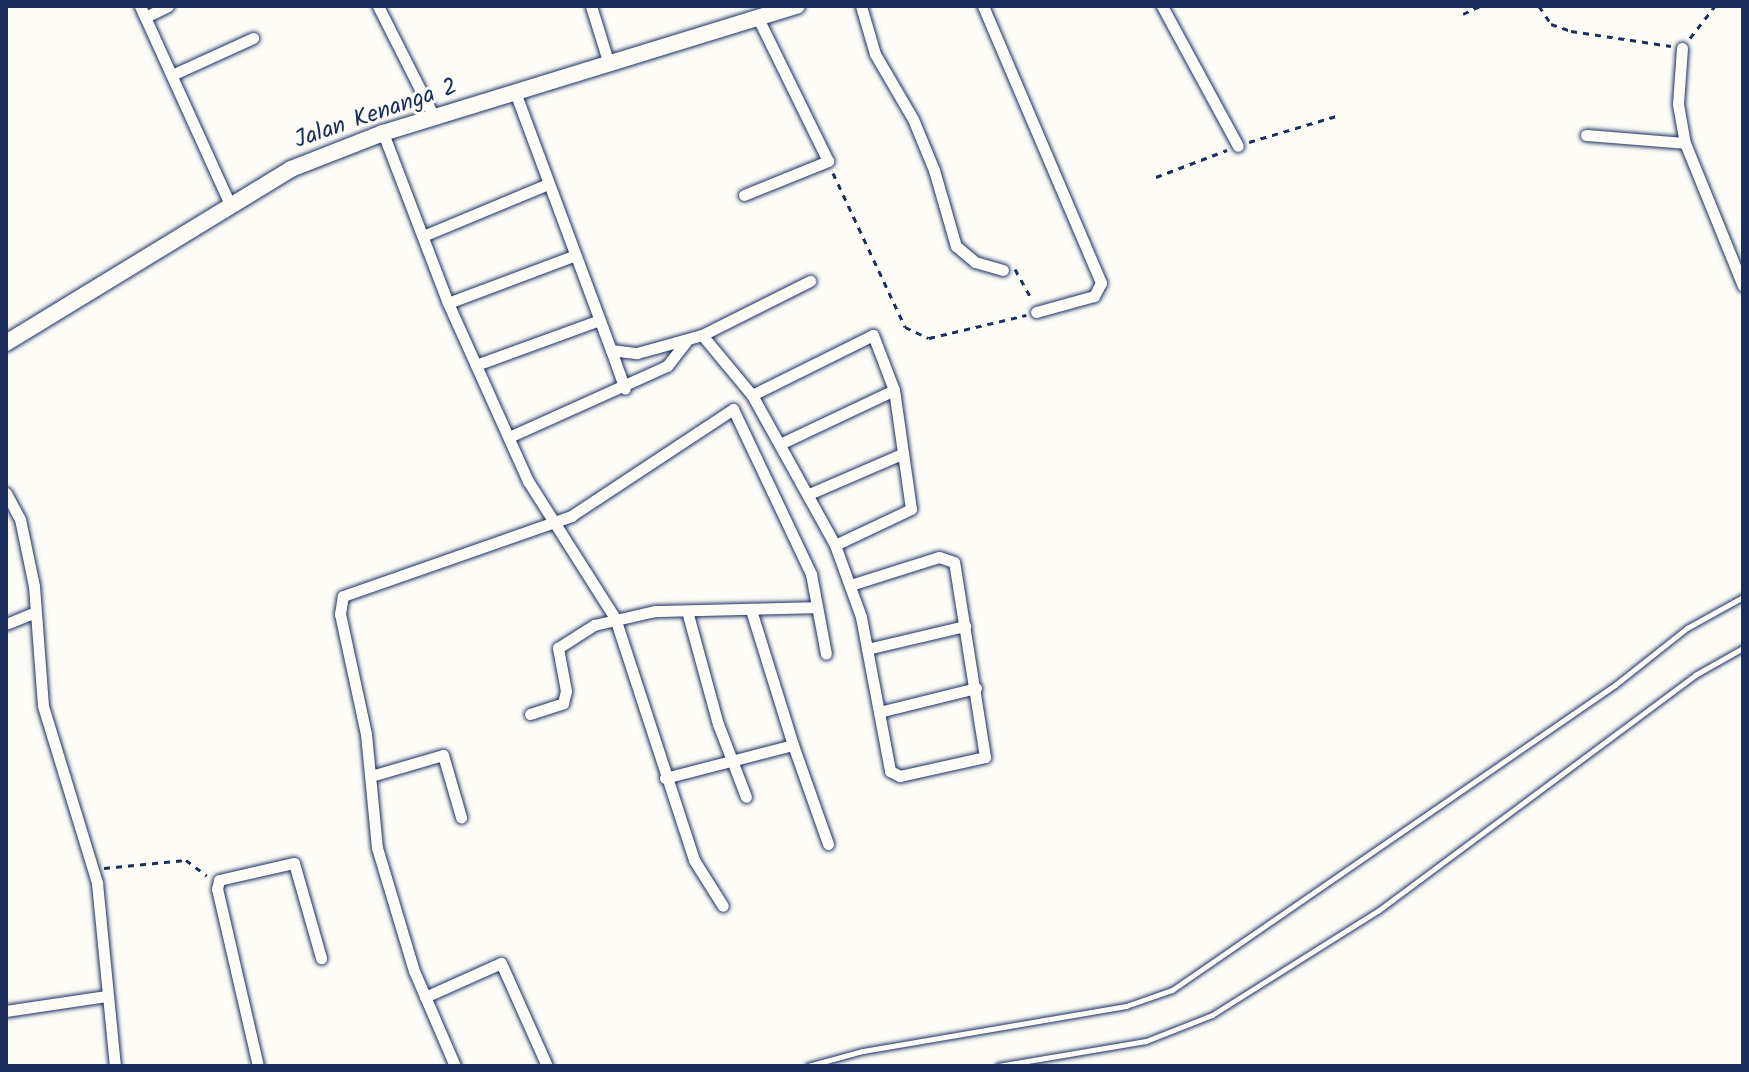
<!DOCTYPE html>
<html>
<head>
<meta charset="utf-8">
<style>
	body { margin:0 }
	#map { position:relative; width:1749px; height:1072px; overflow:hidden; background:#fdfcf7; font-family:Kalam,sans-serif }
	div>[style] { position:absolute }
	[style*='--x'] { left:calc(var(--x)*1px); top:calc(var(--y)*1px); width:calc(var(--w)*1px); rotate:calc(var(--a)*1deg) }
	.path>* { height:3px; margin-top:-1.5px; transform-origin:0; background:repeating-linear-gradient(90deg,#1b2f5e 0 6px,transparent 0 12px) }
	.roads { filter:drop-shadow(0 0 2px #1b2f5e) drop-shadow(0 0 2px #1b2f5e) }
	.lane>* { height:5px; margin:-2.5px; padding:0 2.5px; transform-origin:2.5px; border-radius:2.5px; background:#fdfcf7 }
	.street>* { height:11px; margin:-5.5px; padding:0 5.5px; transform-origin:5.5px; border-radius:5.5px; background:#fdfcf7 }
	.secondary>* { height:16px; margin:-8px; padding:0 8px; transform-origin:8px; border-radius:8px; background:#fdfcf7 }
	span { translate:-50% -50%; white-space:nowrap; text-align:center; line-height:1.15; -webkit-text-stroke:6px #fdfcf7; paint-order:stroke }
	.street-label { font-size:24px; color:#1b2f5e }
	.frame { position:absolute; inset:0; border:8px solid #1b2f5e; pointer-events:none }
</style>
</head>
<body>
<div id="map">
	<div class="path">
		<i style="--x:1539;--y:6;--w:22;--a:56"></i>
		<i style="--x:1551;--y:24;--w:21;--a:19"></i>
		<i style="--x:1571;--y:31;--w:101;--a:8.5"></i>
		<i style="--x:1463;--y:14;--w:19;--a:-25"></i>
		<i style="--x:1690;--y:38;--w:41;--a:-52"></i>
		<i style="--x:1249;--y:142;--w:91;--a:-16.6"></i>
		<i style="--x:833;--y:173;--w:170;--a:64.9"></i>
		<i style="--x:905;--y:327;--w:26;--a:25"></i>
		<i style="--x:929;--y:338;--w:100;--a:-13.3"></i>
		<i style="--x:1156;--y:177;--w:76;--a:-20.8"></i>
		<i style="--x:1015;--y:269;--w:35;--a:61"></i>
		<i style="--x:104;--y:868;--w:82;--a:-5.6"></i>
		<i style="--x:186;--y:860;--w:26;--a:37"></i>
	</div>
	<div class="roads">
		<div class="lane">
			<i style="--x:808;--y:1066;--w:57;--a:-15.3"></i>
			<i style="--x:863;--y:1051;--w:267;--a:-9.7"></i>
			<i style="--x:1126;--y:1006;--w:49;--a:-19.2"></i>
			<i style="--x:1172;--y:990;--w:538;--a:-34.55"></i>
			<i style="--x:1615;--y:685;--w:92;--a:-38.4"></i>
			<i style="--x:1687;--y:628;--w:64;--a:-29"></i>
			<i style="--x:998;--y:1066;--w:150;--a:-9.6"></i>
			<i style="--x:1146;--y:1041;--w:71;--a:-21.5"></i>
			<i style="--x:1212;--y:1015;--w:197;--a:-32.2"></i>
			<i style="--x:1379;--y:910;--w:394;--a:-36.6"></i>
			<i style="--x:1695;--y:675;--w:55;--a:-29.4"></i>
		</div>
		<div class="street">
			<i style="--x:140;--y:6;--w:12;--a:66"></i>
			<i style="--x:168;--y:6;--w:25;--a:154"></i>
			<i style="--x:145;--y:17;--w:205;--a:65.6"></i>
			<i style="--x:378;--y:6;--w:124;--a:63.2"></i>
			<i style="--x:591;--y:6;--w:61;--a:72.8"></i>
			<i style="--x:861;--y:6;--w:50;--a:73.7"></i>
			<i style="--x:875;--y:54;--w:75;--a:59.7"></i>
			<i style="--x:913;--y:119;--w:55;--a:67.6"></i>
			<i style="--x:934;--y:170;--w:79;--a:73.9"></i>
			<i style="--x:956;--y:246;--w:25;--a:40"></i>
			<i style="--x:975;--y:262;--w:29;--a:16"></i>
			<i style="--x:983;--y:6;--w:301;--a:66.9"></i>
			<i style="--x:1101;--y:283;--w:15;--a:118"></i>
			<i style="--x:1094;--y:296;--w:60;--a:164.6"></i>
			<i style="--x:1162;--y:6;--w:159;--a:61.5"></i>
			<i style="--x:1682;--y:48;--w:56;--a:94.1"></i>
			<i style="--x:1678;--y:104;--w:40;--a:80"></i>
			<i style="--x:1685;--y:143;--w:154;--a:67.9"></i>
			<i style="--x:174;--y:74;--w:87;--a:-24.5"></i>
			<i style="--x:515;--y:92;--w:275;--a:69.6"></i>
			<i style="--x:611;--y:350;--w:26;--a:7"></i>
			<i style="--x:637;--y:353;--w:67;--a:-15.5"></i>
			<i style="--x:702;--y:335;--w:78;--a:50.2"></i>
			<i style="--x:752;--y:395;--w:171;--a:61"></i>
			<i style="--x:835;--y:545;--w:84;--a:-25.3"></i>
			<i style="--x:911;--y:509;--w:120;--a:-98.1"></i>
			<i style="--x:894;--y:390;--w:59;--a:-110.9"></i>
			<i style="--x:873;--y:335;--w:135;--a:153.6"></i>
			<i style="--x:383;--y:133;--w:182;--a:69.1"></i>
			<i style="--x:448;--y:303;--w:195;--a:65.8"></i>
			<i style="--x:528;--y:481;--w:162;--a:57.6"></i>
			<i style="--x:615;--y:618;--w:255;--a:71.9"></i>
			<i style="--x:694;--y:860;--w:54;--a:57.8"></i>
			<i style="--x:1586;--y:135;--w:99;--a:4.6"></i>
			<i style="--x:744;--y:195;--w:91;--a:-22"></i>
			<i style="--x:828;--y:161;--w:159;--a:-116.1"></i>
			<i style="--x:423;--y:236;--w:135;--a:-22.6"></i>
			<i style="--x:448;--y:303;--w:134;--a:-20.6"></i>
			<i style="--x:702;--y:335;--w:121;--a:-26.6"></i>
			<i style="--x:611;--y:350;--w:41;--a:70.3"></i>
			<i style="--x:476;--y:365;--w:129;--a:-20"></i>
			<i style="--x:509;--y:437;--w:173;--a:-24.2"></i>
			<i style="--x:667;--y:366;--w:34;--a:-52"></i>
			<i style="--x:782;--y:443;--w:124;--a:-25.3"></i>
			<i style="--x:6;--y:493;--w:30;--a:62"></i>
			<i style="--x:20;--y:519;--w:68;--a:78.2"></i>
			<i style="--x:34;--y:586;--w:120;--a:85.7"></i>
			<i style="--x:43;--y:706;--w:185;--a:73"></i>
			<i style="--x:97;--y:883;--w:184;--a:84.4"></i>
			<i style="--x:809;--y:494;--w:101;--a:-23.3"></i>
			<i style="--x:835;--y:545;--w:77;--a:70.1"></i>
			<i style="--x:861;--y:617;--w:157;--a:79.3"></i>
			<i style="--x:890;--y:771;--w:11;--a:27"></i>
			<i style="--x:900;--y:776;--w:87;--a:-12.6"></i>
			<i style="--x:985;--y:757;--w:197;--a:-99"></i>
			<i style="--x:954;--y:562;--w:16;--a:-162"></i>
			<i style="--x:939;--y:557;--w:93;--a:162.5"></i>
			<i style="--x:687;--y:611;--w:117;--a:74.7"></i>
			<i style="--x:718;--y:724;--w:78;--a:69"></i>
			<i style="--x:6;--y:624;--w:31;--a:-22"></i>
			<i style="--x:867;--y:649;--w:101;--a:-13.2"></i>
			<i style="--x:879;--y:712;--w:100;--a:-13.9"></i>
			<i style="--x:530;--y:714;--w:35;--a:-18"></i>
			<i style="--x:563;--y:703;--w:12;--a:-76"></i>
			<i style="--x:566;--y:691;--w:44;--a:-100.5"></i>
			<i style="--x:558;--y:648;--w:43;--a:-32.6"></i>
			<i style="--x:594;--y:625;--w:63;--a:-12.9"></i>
			<i style="--x:655;--y:611;--w:162;--a:-1.4"></i>
			<i style="--x:793;--y:745;--w:105;--a:70.5"></i>
			<i style="--x:371;--y:776;--w:75;--a:-16.3"></i>
			<i style="--x:443;--y:755;--w:65;--a:73.8"></i>
			<i style="--x:665;--y:778;--w:132;--a:-14.5"></i>
			<i style="--x:793;--y:745;--w:141;--a:-107.3"></i>
			<i style="--x:425;--y:997;--w:83;--a:-24.1"></i>
			<i style="--x:501;--y:963;--w:113;--a:65.9"></i>
			<i style="--x:6;--y:1011;--w:101;--a:-8.5"></i>
			<i style="--x:258;--y:1066;--w:182;--a:-103"></i>
			<i style="--x:217;--y:889;--w:9;--a:-77"></i>
			<i style="--x:219;--y:880;--w:77;--a:-12.8"></i>
			<i style="--x:294;--y:863;--w:99;--a:74.1"></i>
			<i style="--x:455;--y:1066;--w:103;--a:-113.3"></i>
			<i style="--x:414;--y:971;--w:128;--a:-106.7"></i>
			<i style="--x:377;--y:848;--w:115;--a:-95.5"></i>
			<i style="--x:366;--y:734;--w:123;--a:-102.2"></i>
			<i style="--x:340;--y:614;--w:18;--a:-81"></i>
			<i style="--x:343;--y:596;--w:242;--a:-19.3"></i>
			<i style="--x:571;--y:516;--w:194;--a:-33.4"></i>
			<i style="--x:733;--y:409;--w:183;--a:64.7"></i>
			<i style="--x:811;--y:574;--w:81;--a:79.4"></i>
		</div>
		<div class="secondary">
			<i style="--x:6;--y:343;--w:334;--a:-31.4"></i>
			<i style="--x:291;--y:169;--w:99;--a:-21.4"></i>
			<i style="--x:383;--y:133;--w:433;--a:-17.1"></i>
		</div>
	</div>
	<div class="street-label">
		<span style="left:376px;top:114px;rotate:-19deg">Jalan Kenanga 2</span>
	</div>
	<div class="frame"></div>
</div>
</body>
</html>
